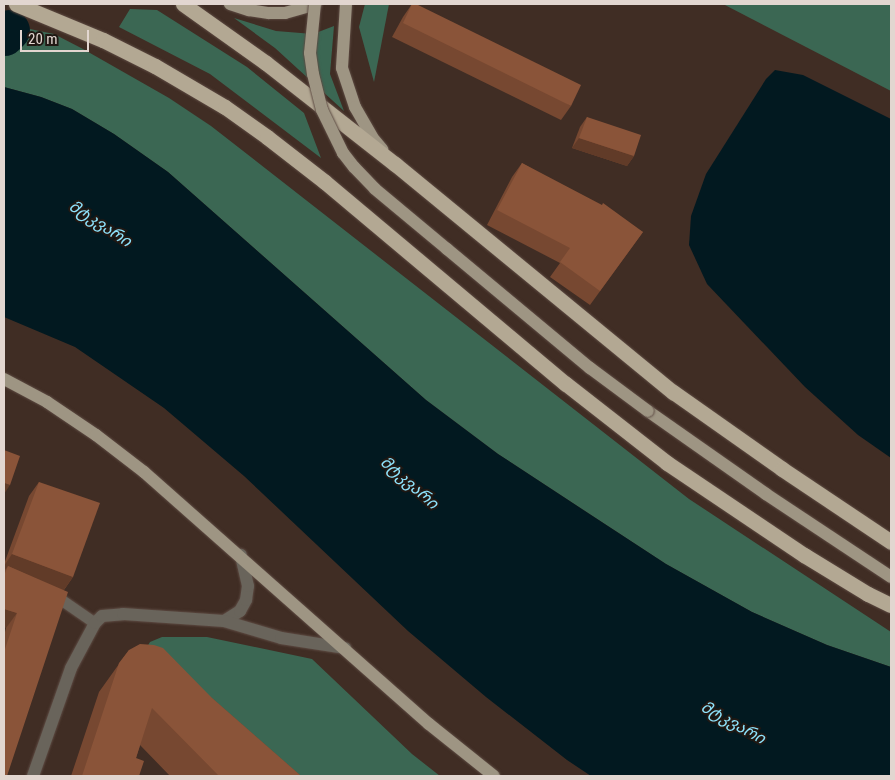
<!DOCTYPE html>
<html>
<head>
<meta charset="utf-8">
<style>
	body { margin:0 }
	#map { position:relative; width:895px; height:780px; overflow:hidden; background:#402d24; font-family:"Roboto Condensed","Noto Sans Georgian",sans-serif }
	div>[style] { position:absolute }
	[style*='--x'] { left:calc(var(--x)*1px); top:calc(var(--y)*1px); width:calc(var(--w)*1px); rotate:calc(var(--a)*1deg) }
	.green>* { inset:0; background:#3b6753 }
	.water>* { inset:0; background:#021920 }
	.river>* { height:41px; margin:-20.5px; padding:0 20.5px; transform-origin:20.5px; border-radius:20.5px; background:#021920 }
	.roads { filter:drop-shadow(0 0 1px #5d4b43) drop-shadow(0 0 1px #5d4b43) }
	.lane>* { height:11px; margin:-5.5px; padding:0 5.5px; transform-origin:5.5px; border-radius:5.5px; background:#69645b }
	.street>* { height:12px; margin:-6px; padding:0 6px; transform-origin:6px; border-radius:6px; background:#69645b }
	.primary>* { height:12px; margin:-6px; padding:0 6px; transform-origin:6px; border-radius:6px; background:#9e9583 }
	.highway>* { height:15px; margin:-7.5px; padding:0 7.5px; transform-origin:7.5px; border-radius:7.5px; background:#b3a893 }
	.bridges { filter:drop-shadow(0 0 1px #5d4b43) drop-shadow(0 0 1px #5d4b43) }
	.primary-bridge>* { height:12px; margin:-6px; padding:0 6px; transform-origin:6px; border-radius:6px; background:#9e9583 }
	.wall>* { inset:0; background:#774831 }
	.shaded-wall>* { inset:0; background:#613b28 }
	.building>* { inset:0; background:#8a5439 }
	span { translate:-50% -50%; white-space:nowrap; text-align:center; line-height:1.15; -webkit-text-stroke:4px #201813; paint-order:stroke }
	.water-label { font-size:16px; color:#8ee3fc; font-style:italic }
	.frame { position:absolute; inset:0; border:5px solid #e2d6d0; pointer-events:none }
	.scale { position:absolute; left:20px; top:30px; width:69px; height:22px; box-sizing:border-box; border:2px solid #e2d6d0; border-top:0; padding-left:6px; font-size:15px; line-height:18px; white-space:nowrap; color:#e2d6d0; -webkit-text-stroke:4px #201813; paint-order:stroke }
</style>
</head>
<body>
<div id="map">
	<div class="green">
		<i style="clip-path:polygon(365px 4px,389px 4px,374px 82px,359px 27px)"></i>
		<i style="clip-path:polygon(723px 4px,891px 4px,891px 91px)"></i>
		<i style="clip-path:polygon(130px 9px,157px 10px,247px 67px,304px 113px,321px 158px,210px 74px,119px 27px)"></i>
		<i style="clip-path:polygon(234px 18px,276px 31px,313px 34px,334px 26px,330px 74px,344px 111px,275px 48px)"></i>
		<i style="clip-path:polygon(30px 29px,54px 34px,83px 49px,169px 98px,211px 126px,689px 499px,891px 632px,891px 667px,827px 645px,752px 612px,666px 564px,498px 454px,426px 400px,168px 172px,114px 134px,72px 109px,41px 97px,4px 87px,4px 49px)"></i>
		<i style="clip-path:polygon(162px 637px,207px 637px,312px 659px,412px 754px,440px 776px,271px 776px,144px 652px,150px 642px)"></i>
	</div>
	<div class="water">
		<i style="clip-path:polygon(775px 70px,803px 75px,891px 119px,891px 458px,858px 435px,805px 387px,707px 284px,689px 245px,691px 216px,706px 174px,766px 79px)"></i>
		<i style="clip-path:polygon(4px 87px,41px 97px,72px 109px,114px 134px,168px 172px,426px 400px,498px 454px,591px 515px,666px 564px,752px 612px,827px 645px,891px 667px,891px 776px,591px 776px,567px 760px,486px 697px,408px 631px,244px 476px,164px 408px,75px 347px,4px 317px)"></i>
	</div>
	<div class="river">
		<i style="--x:4;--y:35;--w:7;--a:-45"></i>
	</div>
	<div class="roads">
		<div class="lane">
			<i style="--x:53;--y:594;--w:51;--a:34.6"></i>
		</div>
		<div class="street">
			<i style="--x:224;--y:621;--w:19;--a:-32"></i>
			<i style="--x:240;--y:611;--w:13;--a:-61"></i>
			<i style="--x:246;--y:600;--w:14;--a:-82"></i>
			<i style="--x:248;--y:586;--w:32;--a:-103"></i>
			<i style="--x:33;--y:776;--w:114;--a:-70.6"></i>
			<i style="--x:71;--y:668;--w:51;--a:-61.9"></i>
			<i style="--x:95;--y:623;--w:10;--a:-45"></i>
			<i style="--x:102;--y:616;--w:21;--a:-5"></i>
			<i style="--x:123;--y:614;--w:101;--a:4"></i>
			<i style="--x:224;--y:621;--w:59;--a:16.6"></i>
			<i style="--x:281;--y:638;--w:65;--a:8.9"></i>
		</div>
		<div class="primary">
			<i style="--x:230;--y:4;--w:20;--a:18"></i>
			<i style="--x:249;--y:10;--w:20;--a:9"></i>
			<i style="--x:269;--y:13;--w:16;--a:0"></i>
			<i style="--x:285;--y:13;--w:32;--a:-16"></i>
			<i style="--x:346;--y:4;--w:64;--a:93.6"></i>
			<i style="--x:342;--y:68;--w:41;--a:71.6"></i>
			<i style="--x:355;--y:107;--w:34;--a:60"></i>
			<i style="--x:372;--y:137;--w:16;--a:50"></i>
			<i style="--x:4;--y:379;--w:49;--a:28.1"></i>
			<i style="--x:47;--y:402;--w:59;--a:34"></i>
			<i style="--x:96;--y:435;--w:61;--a:37.6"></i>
			<i style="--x:144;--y:472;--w:380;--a:41.5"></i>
			<i style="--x:429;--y:724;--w:83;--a:38.7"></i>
			<i style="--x:648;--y:411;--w:144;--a:35.1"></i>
			<i style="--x:766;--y:494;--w:150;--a:33.6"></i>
		</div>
		<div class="highway">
			<i style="--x:16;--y:4;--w:94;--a:22.5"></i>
			<i style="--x:103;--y:40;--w:58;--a:26.6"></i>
			<i style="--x:155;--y:66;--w:81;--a:30.4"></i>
			<i style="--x:225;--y:107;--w:52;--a:35.5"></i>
			<i style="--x:267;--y:137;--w:73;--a:37.8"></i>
			<i style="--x:325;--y:182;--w:314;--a:40"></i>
			<i style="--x:566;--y:384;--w:128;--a:38"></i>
			<i style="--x:667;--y:463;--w:165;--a:33.9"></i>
			<i style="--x:804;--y:555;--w:75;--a:31.4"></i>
			<i style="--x:868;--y:594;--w:25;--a:26"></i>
			<i style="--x:183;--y:4;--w:102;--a:35.4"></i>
			<i style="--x:266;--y:63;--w:164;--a:38.1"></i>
			<i style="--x:395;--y:164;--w:360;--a:39.4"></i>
			<i style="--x:673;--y:392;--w:133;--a:35.2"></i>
			<i style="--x:782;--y:469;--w:131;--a:33.8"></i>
		</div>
	</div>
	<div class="bridges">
		<div class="primary-bridge">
			<i style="--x:315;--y:4;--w:49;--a:95.8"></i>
			<i style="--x:310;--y:53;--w:21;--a:82"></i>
			<i style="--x:313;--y:74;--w:37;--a:76"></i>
			<i style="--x:322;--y:110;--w:48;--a:64"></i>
			<i style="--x:343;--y:153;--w:18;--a:52"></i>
			<i style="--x:354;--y:167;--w:30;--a:46"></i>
			<i style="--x:375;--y:189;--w:94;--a:39.8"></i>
			<i style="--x:447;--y:249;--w:186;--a:39.8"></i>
			<i style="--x:590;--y:368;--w:72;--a:36.6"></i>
		</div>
	</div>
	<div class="wall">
		<i style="clip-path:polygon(412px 4px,571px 106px,561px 120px,392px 37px,403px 17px)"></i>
		<i style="clip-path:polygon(587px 117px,634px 156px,627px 166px,572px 148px,580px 127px)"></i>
		<i style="clip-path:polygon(522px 163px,643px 232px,590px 305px,550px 277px,560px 263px,487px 225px,512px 177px)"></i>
		<i style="clip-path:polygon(39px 482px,73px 577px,64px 590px,4px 776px,4px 636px,6px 628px,4px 572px,5px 570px,4px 570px,4px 564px,29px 496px)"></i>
		<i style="clip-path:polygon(129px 650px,212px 698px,301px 776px,170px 776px,140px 745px,136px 758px,139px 776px,71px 776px,99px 692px)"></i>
	</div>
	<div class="shaded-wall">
		<i style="clip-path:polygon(579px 138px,634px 156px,627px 166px,572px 148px)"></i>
		<i style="clip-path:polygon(4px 483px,10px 485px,4px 494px)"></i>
		<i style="clip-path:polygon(12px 554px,73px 577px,63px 591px,8px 566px,5px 570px,4px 570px,4px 566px)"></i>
		<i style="clip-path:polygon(4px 609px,17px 613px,6px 628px,4px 627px)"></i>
	</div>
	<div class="building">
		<i style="clip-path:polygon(412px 4px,416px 4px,581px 85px,571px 106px,403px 23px)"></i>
		<i style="clip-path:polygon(587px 117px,641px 135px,634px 156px,579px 138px)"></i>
		<i style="clip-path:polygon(522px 163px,602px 205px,603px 203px,643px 232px,600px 291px,560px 262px,570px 248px,497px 210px)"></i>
		<i style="clip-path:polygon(4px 450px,20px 456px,10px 485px,4px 483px)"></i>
		<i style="clip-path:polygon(39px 482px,100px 503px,73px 577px,12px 554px)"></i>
		<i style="clip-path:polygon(8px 566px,68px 592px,7px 776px,4px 776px,4px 652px,17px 613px,4px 609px,4px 572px,5px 573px)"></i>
		<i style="clip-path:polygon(140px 644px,154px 645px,163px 648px,212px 698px,301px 776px,219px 776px,152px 708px,136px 758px,144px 761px,139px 776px,82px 776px,119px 663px,129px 650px)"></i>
	</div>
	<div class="water-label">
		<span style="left:100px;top:224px;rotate:33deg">მტკვარი</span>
		<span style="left:409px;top:483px;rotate:41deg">მტკვარი</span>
		<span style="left:733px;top:723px;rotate:29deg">მტკვარი</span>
	</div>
	<div class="frame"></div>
	<div class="scale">20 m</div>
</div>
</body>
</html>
